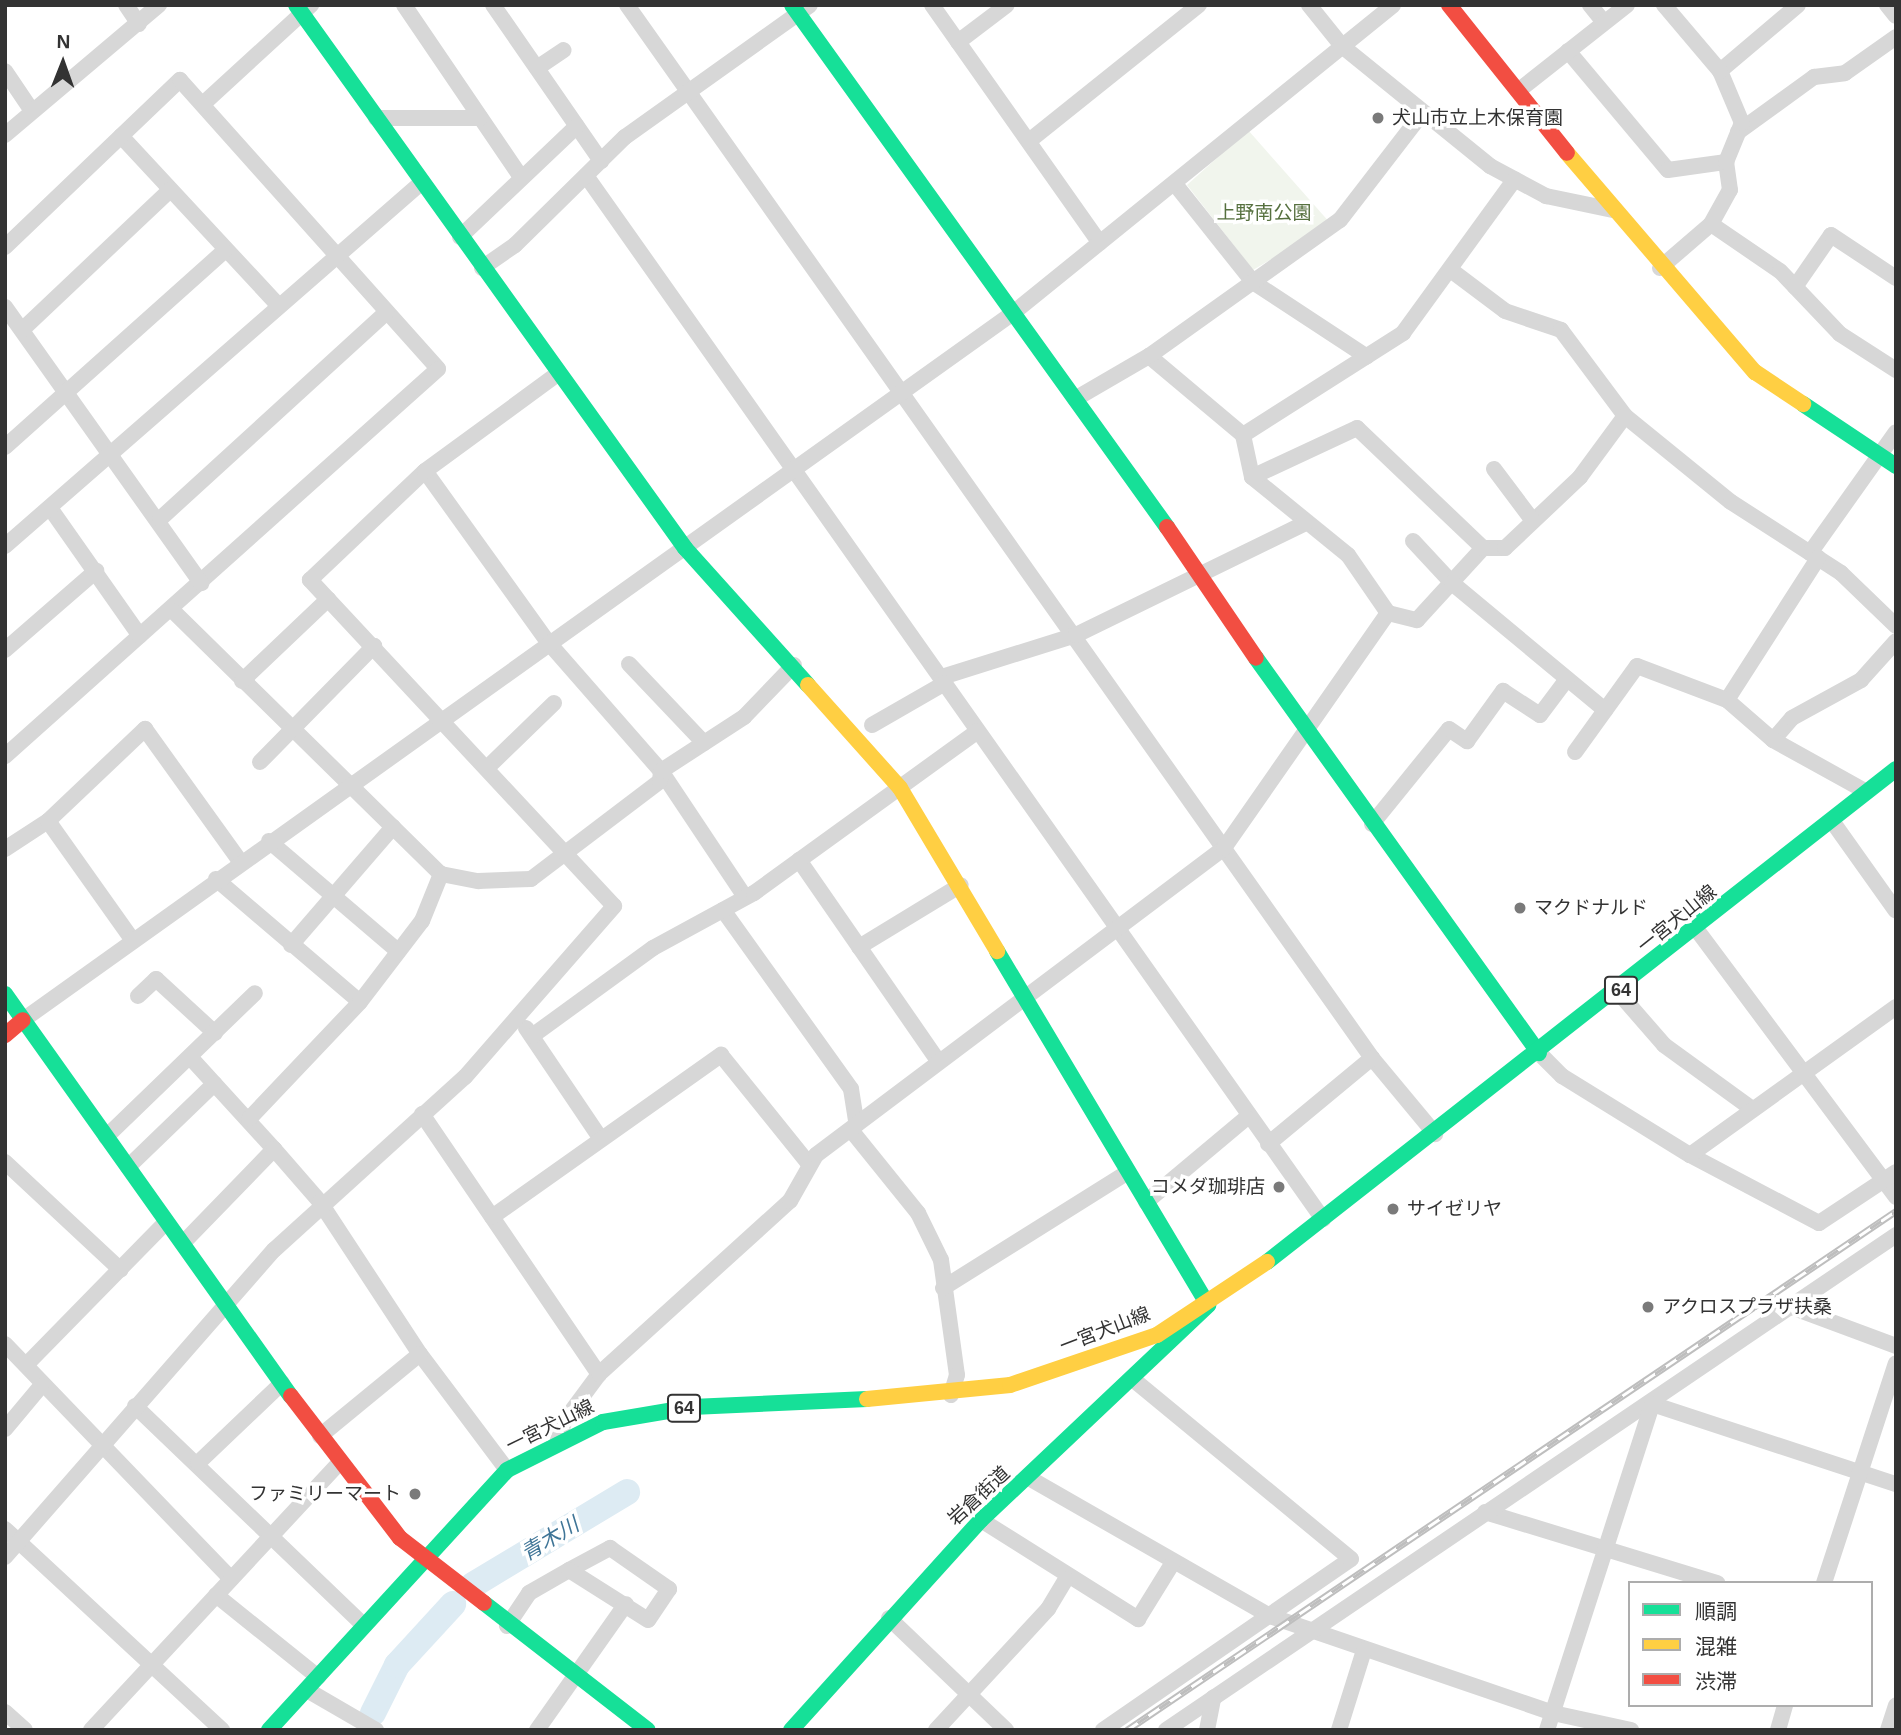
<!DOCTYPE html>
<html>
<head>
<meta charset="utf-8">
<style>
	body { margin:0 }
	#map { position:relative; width:1901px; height:1735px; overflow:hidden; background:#fff; font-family:Helvetica,"Noto Sans JP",sans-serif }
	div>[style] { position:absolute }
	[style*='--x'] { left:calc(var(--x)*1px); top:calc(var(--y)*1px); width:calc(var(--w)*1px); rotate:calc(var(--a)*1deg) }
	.green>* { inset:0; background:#f1f5ed }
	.river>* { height:26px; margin:-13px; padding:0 13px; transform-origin:13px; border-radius:13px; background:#ddebf3 }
	.street>* { height:16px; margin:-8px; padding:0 8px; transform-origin:8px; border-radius:8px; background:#d7d7d7 }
	.fast>* { height:16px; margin:-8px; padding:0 8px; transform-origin:8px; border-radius:8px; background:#16e098 }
	.slow>* { height:16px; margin:-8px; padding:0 8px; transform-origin:8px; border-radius:8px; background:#ffcf43 }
	.jam>* { height:16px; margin:-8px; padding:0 8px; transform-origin:8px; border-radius:8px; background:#f24e42 }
	.rail>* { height:7px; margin-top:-3.5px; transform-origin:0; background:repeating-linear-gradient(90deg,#fff 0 13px,#bebebe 0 26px); box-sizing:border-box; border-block:2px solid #bebebe }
	.dots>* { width:19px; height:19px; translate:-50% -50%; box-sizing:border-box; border:4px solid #fff; border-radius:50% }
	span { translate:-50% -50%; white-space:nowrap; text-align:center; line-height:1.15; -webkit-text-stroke:7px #fff; paint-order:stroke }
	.shield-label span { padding:2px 5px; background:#fff; border:2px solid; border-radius:5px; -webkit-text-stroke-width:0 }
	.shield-label { font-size:18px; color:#333; font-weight:700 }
	.poi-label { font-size:19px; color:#333 }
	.left { translate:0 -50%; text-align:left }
	.right { translate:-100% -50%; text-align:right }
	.park-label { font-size:19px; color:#56703f }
	.street-label { font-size:19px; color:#333 }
	.water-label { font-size:21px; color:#3f7597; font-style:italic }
	.frame { position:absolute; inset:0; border:7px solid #333; pointer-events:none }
	.legend { position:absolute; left:1628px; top:1581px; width:245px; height:126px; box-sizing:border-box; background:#fff; border:2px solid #adadad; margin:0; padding:9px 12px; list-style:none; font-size:21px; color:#333 }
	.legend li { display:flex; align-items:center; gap:14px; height:35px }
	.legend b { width:35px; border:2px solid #adadad }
	.north { position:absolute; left:28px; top:28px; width:70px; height:70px; -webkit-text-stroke:5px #fff; paint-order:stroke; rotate:1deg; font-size:19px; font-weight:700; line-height:28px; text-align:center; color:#333 }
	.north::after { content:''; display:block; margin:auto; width:24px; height:32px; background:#333; clip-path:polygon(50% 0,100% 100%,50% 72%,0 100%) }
</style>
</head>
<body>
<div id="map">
	<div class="green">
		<i style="clip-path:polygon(1248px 130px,1331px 224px,1253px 270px,1187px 185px)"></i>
	</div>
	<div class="river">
		<i style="--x:473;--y:1585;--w:180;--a:-31.1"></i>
		<i style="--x:373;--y:1713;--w:54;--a:-63.4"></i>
		<i style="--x:397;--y:1665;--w:83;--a:-47.4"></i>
	</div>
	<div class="street">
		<i style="--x:126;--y:5;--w:23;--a:56"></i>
		<i style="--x:404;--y:5;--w:207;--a:55.8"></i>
		<i style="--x:493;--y:5;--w:190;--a:55.3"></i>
		<i style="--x:627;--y:5;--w:1290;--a:54.72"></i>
		<i style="--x:1372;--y:1058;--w:99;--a:50.3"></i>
		<i style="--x:932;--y:5;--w:291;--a:54.8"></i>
		<i style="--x:1309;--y:5;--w:53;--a:51.2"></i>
		<i style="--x:1342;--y:46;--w:191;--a:39"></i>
		<i style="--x:1490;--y:166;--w:64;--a:28.2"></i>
		<i style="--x:1546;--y:196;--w:68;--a:11.8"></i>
		<i style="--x:1590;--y:5;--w:22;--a:51"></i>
		<i style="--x:1887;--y:5;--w:14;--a:51"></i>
		<i style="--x:958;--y:42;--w:61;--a:-37.1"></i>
		<i style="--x:1568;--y:51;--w:155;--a:50"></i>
		<i style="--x:1668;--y:170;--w:59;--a:-7.9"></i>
		<i style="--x:537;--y:68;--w:32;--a:-34"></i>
		<i style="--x:5;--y:71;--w:48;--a:56"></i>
		<i style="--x:1720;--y:71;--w:102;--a:-40.2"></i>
		<i style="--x:1518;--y:91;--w:139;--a:-38.3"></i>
		<i style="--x:203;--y:104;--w:147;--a:-42.5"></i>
		<i style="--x:376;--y:118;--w:104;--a:0"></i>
		<i style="--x:1738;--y:132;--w:94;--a:-35.9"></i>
		<i style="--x:1814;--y:77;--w:31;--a:-7"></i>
		<i style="--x:1845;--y:73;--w:62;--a:-35.2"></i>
		<i style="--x:5;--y:135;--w:202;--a:-40.2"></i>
		<i style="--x:121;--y:136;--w:232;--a:47.1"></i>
		<i style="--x:1029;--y:141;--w:218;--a:-38.7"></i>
		<i style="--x:587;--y:177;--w:1276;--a:54.77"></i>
		<i style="--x:1175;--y:184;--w:125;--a:51.5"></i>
		<i style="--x:1253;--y:282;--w:136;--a:33.3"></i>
		<i style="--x:1711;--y:224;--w:83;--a:34.3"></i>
		<i style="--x:1780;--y:271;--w:87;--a:46.4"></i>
		<i style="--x:1840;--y:334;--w:67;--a:32.7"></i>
		<i style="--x:460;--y:237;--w:161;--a:-43.5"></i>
		<i style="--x:5;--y:247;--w:242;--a:-43.7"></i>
		<i style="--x:180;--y:80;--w:387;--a:48.2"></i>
		<i style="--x:438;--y:369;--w:581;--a:138.21"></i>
		<i style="--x:482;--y:268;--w:40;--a:-34.9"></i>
		<i style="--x:515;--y:245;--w:154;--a:-44.5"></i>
		<i style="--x:625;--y:137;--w:227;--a:-35.5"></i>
		<i style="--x:1660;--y:268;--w:67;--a:-40.8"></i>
		<i style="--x:1711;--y:224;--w:39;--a:-61"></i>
		<i style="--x:1730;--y:190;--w:28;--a:-98"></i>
		<i style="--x:1726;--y:162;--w:42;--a:-67.7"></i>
		<i style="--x:1742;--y:123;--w:56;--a:-112.9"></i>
		<i style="--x:1720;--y:71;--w:87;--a:-130.3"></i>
		<i style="--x:1452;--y:271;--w:66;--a:37"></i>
		<i style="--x:1505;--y:311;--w:59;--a:18.7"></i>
		<i style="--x:1561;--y:330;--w:107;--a:53.3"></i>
		<i style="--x:1625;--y:416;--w:136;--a:39.1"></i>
		<i style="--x:1731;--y:502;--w:131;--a:32.8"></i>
		<i style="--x:1841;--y:573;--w:76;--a:43.9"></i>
		<i style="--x:1795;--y:287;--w:63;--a:-55.3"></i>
		<i style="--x:1831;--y:235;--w:78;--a:33.5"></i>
		<i style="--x:5;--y:307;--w:339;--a:54.6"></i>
		<i style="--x:22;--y:330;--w:204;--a:-43.4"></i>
		<i style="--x:1149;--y:356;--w:123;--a:40"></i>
		<i style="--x:1243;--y:435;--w:43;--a:77.9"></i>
		<i style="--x:1252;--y:477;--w:124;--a:39.1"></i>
		<i style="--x:1348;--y:555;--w:70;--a:55.4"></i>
		<i style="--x:1388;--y:613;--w:30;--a:14"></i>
		<i style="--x:1417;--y:620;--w:98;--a:-47.5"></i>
		<i style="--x:1483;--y:548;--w:22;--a:0"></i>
		<i style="--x:1505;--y:548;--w:103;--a:-43.4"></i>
		<i style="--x:1580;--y:477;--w:76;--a:-53.6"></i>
		<i style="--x:1075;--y:399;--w:86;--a:-30.2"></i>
		<i style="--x:1149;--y:356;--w:234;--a:-35.5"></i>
		<i style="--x:1340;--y:220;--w:133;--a:-52.4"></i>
		<i style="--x:1243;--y:435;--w:190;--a:-32.5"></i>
		<i style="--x:1403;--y:333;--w:190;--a:-54"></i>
		<i style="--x:5;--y:447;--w:294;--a:-41.8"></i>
		<i style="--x:1494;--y:469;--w:65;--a:53.1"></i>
		<i style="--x:425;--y:471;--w:211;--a:54.3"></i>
		<i style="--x:548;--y:642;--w:171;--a:48.8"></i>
		<i style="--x:661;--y:771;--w:151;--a:56.3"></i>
		<i style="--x:1252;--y:477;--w:116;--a:-25"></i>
		<i style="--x:1357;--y:428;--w:174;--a:43.6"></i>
		<i style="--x:50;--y:508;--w:156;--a:54.9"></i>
		<i style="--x:160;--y:519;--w:307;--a:-42.4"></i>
		<i style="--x:1413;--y:541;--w:57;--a:47.1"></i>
		<i style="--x:1452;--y:583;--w:199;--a:39.7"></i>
		<i style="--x:5;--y:546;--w:554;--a:-41.12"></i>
		<i style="--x:1810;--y:553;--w:148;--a:-54.6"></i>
		<i style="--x:173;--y:611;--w:375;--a:44.5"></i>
		<i style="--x:441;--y:874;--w:38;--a:11"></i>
		<i style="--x:478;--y:881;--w:53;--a:-2.2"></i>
		<i style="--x:531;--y:879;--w:162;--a:-37.2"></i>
		<i style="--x:660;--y:781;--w:10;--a:-84"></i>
		<i style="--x:661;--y:771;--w:99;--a:-33"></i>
		<i style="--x:744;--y:717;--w:72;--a:-46.1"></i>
		<i style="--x:5;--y:650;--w:121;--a:-41"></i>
		<i style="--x:629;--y:664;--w:109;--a:46.5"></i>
		<i style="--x:942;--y:677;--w:140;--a:-17.4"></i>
		<i style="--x:1076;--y:635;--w:256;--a:-26"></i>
		<i style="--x:242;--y:681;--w:119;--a:-43.6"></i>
		<i style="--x:1727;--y:700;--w:169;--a:-57.3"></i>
		<i style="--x:872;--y:725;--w:84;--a:-29.9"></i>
		<i style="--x:1773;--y:740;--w:29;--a:-49"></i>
		<i style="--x:1792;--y:718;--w:79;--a:-28.8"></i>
		<i style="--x:1861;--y:680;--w:52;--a:-48.1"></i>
		<i style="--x:1575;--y:752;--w:106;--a:-54.2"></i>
		<i style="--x:1637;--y:666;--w:96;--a:20.7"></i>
		<i style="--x:1727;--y:700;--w:61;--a:41"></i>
		<i style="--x:1773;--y:740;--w:107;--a:29"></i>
		<i style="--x:260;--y:762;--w:163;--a:-45.5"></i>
		<i style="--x:488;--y:767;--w:92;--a:-44.1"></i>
		<i style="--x:48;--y:821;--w:143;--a:54.6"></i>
		<i style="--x:1832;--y:821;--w:110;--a:54.6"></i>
		<i style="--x:1372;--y:824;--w:122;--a:-51"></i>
		<i style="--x:1449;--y:729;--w:22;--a:34"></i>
		<i style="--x:1467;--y:741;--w:62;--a:-54.2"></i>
		<i style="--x:1503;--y:691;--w:44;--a:33"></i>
		<i style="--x:1540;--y:715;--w:45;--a:-53.1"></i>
		<i style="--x:269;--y:841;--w:170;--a:40.5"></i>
		<i style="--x:5;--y:849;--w:51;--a:-33.1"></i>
		<i style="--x:48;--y:821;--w:134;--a:-43.5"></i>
		<i style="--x:145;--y:729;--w:161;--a:54.3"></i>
		<i style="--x:799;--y:860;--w:242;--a:55.3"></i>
		<i style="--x:216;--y:879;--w:189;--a:40.5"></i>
		<i style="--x:723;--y:910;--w:220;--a:54.4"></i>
		<i style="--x:851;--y:1089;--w:36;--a:81"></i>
		<i style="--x:1697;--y:930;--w:333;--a:53.3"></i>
		<i style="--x:291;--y:945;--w:156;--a:-49.2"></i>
		<i style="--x:859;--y:947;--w:119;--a:-31.3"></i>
		<i style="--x:1618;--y:992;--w:70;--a:49"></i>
		<i style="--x:1664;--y:1045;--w:109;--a:36"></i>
		<i style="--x:138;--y:996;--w:25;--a:-43"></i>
		<i style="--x:156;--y:979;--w:80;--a:42.5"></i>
		<i style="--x:23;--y:1020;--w:1217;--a:-35.53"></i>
		<i style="--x:1013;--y:313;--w:489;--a:-39"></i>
		<i style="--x:526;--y:1028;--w:134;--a:56"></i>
		<i style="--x:532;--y:1036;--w:150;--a:-36"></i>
		<i style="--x:653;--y:948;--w:115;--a:-28.6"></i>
		<i style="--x:754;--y:893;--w:276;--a:-35.9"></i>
		<i style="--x:1539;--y:1053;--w:33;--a:45"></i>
		<i style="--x:1562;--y:1076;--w:150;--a:31.7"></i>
		<i style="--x:1690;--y:1155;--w:146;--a:27.8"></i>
		<i style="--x:1819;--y:1223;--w:92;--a:-33.5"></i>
		<i style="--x:190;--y:1057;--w:125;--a:47.6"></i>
		<i style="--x:422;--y:1114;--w:315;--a:55.8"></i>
		<i style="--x:249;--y:1119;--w:161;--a:-46.5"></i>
		<i style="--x:360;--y:1002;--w:102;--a:-52.6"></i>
		<i style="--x:422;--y:921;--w:51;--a:-68"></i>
		<i style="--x:851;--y:1130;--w:107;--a:51.1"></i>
		<i style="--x:918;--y:1213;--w:52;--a:63.9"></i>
		<i style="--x:941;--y:1260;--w:116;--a:82.1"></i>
		<i style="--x:957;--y:1375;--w:21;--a:107"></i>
		<i style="--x:106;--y:1137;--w:207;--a:-44"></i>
		<i style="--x:1268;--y:1144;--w:135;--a:-39.6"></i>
		<i style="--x:1690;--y:1155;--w:254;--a:-35.7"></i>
		<i style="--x:5;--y:1162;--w:158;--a:43"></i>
		<i style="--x:128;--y:1167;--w:120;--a:-44"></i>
		<i style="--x:1146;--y:1202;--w:131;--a:-40"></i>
		<i style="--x:492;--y:1217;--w:281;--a:-35.3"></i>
		<i style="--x:721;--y:1055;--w:140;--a:51.1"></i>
		<i style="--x:183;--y:1243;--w:131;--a:-45.9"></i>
		<i style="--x:274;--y:1149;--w:70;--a:49"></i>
		<i style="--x:320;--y:1202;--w:182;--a:56.7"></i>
		<i style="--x:420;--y:1354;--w:145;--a:53.1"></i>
		<i style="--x:943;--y:1288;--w:218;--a:-32.1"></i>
		<i style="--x:1794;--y:1308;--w:109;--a:20.4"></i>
		<i style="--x:5;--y:1344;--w:326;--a:46.1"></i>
		<i style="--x:27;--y:1364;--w:199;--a:-45.6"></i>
		<i style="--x:1652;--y:1404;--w:257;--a:18.2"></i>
		<i style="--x:135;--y:1406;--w:315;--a:43.8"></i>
		<i style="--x:5;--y:1429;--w:56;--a:-50.1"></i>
		<i style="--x:320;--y:1436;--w:129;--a:-39.4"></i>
		<i style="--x:557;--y:1443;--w:24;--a:-71"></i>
		<i style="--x:565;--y:1420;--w:57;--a:-53.5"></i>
		<i style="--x:599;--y:1374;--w:258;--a:-42.2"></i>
		<i style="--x:790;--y:1201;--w:53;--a:-60.5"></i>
		<i style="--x:816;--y:1155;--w:511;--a:-36.96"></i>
		<i style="--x:1224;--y:848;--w:287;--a:-55.1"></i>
		<i style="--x:198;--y:1463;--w:116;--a:-43.6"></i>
		<i style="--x:1029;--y:1478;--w:278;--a:29.8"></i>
		<i style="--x:1270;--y:1616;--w:299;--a:18.9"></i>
		<i style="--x:1553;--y:1713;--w:80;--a:12.3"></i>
		<i style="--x:1485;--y:1512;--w:243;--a:17"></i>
		<i style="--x:981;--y:1520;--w:186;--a:32.2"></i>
		<i style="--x:1138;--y:1619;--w:65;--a:-58.3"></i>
		<i style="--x:5;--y:1529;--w:296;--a:42.8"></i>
		<i style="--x:5;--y:1557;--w:408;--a:-48.8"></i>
		<i style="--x:274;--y:1250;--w:258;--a:-42.2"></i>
		<i style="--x:465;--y:1077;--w:227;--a:-48.9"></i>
		<i style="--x:614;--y:906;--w:446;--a:-133"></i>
		<i style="--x:310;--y:580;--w:158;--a:-43.5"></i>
		<i style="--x:425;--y:471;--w:162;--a:-36.2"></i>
		<i style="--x:1824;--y:1583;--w:231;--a:-71.9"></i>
		<i style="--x:216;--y:1595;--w:131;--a:38.8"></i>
		<i style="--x:889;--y:1618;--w:162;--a:43.7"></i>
		<i style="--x:507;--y:1626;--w:40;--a:-56"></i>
		<i style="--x:529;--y:1593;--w:46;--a:-29.9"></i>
		<i style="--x:569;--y:1570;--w:47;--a:-28.2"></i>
		<i style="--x:610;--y:1548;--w:72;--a:34.8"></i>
		<i style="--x:669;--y:1589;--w:37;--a:124"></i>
		<i style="--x:648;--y:1620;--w:93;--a:-147.7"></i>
		<i style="--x:307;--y:1690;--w:80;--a:30.1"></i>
		<i style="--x:5;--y:1712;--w:27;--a:42"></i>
		<i style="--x:91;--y:1730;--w:364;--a:-47.1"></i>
		<i style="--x:537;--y:1730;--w:154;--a:-54.8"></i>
		<i style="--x:936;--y:1730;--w:165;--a:-47.2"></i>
		<i style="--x:1048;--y:1609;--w:35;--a:-59"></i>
		<i style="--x:1103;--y:1730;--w:301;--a:-34.6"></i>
		<i style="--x:1351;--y:1559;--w:283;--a:-140.5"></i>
		<i style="--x:1166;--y:1730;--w:882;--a:-34.14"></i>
		<i style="--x:1207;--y:1730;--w:33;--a:-79"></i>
		<i style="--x:1339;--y:1730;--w:84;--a:-72.6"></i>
		<i style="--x:1547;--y:1730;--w:342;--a:-72.1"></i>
		<i style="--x:1778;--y:1730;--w:26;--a:-74"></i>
		<i style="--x:1888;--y:1730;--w:26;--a:-72"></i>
	</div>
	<div class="fast">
		<i style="--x:296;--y:5;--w:668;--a:54.38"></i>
		<i style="--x:685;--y:548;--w:184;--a:48.1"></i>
		<i style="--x:792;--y:5;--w:643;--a:54.31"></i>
		<i style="--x:1803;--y:404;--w:112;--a:33.7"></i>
		<i style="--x:1256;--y:658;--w:486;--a:54.4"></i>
		<i style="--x:5;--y:994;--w:493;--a:54.6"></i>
		<i style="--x:1267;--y:1262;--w:799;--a:-38.09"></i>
		<i style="--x:484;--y:1603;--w:207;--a:37.8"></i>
		<i style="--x:269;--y:1730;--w:352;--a:-47.5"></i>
		<i style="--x:507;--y:1470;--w:107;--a:-26.6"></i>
		<i style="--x:603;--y:1422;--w:90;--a:-9.6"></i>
		<i style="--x:692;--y:1407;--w:175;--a:-2.6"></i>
		<i style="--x:791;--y:1730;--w:283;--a:-47.9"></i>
		<i style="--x:981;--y:1520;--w:313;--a:-43.4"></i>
		<i style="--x:1208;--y:1305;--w:412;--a:-120.8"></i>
	</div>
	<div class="slow">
		<i style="--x:1567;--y:153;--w:289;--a:49.4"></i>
		<i style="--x:1755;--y:372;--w:58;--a:33.7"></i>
		<i style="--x:808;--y:685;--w:138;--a:48.2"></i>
		<i style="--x:900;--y:788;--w:190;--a:59.2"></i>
		<i style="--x:867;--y:1399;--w:144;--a:-5.6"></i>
		<i style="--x:1010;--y:1385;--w:155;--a:-18.8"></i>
		<i style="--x:1157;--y:1335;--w:132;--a:-33.6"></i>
	</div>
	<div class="jam">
		<i style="--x:1449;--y:5;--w:189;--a:51.4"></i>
		<i style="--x:1167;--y:527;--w:158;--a:55.8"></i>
		<i style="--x:5;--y:1035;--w:23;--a:-40"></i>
		<i style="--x:291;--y:1396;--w:179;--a:52.5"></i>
		<i style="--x:400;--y:1538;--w:106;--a:37.7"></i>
	</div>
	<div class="rail">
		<i style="--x:1127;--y:1730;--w:928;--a:-34.02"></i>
	</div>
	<div class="dots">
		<i style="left:1378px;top:118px;background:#7a7a7a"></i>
		<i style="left:1520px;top:908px;background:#7a7a7a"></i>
		<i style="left:1279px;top:1187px;background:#7a7a7a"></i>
		<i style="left:1393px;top:1209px;background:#7a7a7a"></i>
		<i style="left:1648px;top:1307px;background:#7a7a7a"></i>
		<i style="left:415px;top:1494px;background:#7a7a7a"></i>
	</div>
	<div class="shield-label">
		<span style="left:1621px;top:990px">64</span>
		<span style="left:684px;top:1408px">64</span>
	</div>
	<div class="poi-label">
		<span class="left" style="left:1392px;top:118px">犬山市立上木保育園</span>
		<span class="left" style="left:1534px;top:908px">マクドナルド</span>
		<span class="right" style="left:1265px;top:1187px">コメダ珈琲店</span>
		<span class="left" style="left:1407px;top:1209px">サイゼリヤ</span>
		<span class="left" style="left:1662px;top:1307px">アクロスプラザ扶桑</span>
		<span class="right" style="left:401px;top:1494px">ファミリーマート</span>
	</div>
	<div class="park-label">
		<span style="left:1264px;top:213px">上野南公園</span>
	</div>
	<div class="street-label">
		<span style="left:1677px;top:919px;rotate:-39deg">一宮犬山線</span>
		<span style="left:1105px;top:1330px;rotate:-21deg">一宮犬山線</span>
		<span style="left:550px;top:1426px;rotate:-26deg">一宮犬山線</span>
		<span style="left:979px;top:1496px;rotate:-43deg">岩倉街道</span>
	</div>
	<div class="water-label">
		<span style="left:550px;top:1539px;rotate:-31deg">青木川</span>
	</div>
	<div class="frame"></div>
	<ul class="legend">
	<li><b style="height:9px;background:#16e098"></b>順調</li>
	<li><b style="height:9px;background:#ffcf43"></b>混雑</li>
	<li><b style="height:9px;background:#f24e42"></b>渋滞</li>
	</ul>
	<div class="north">N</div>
</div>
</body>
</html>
